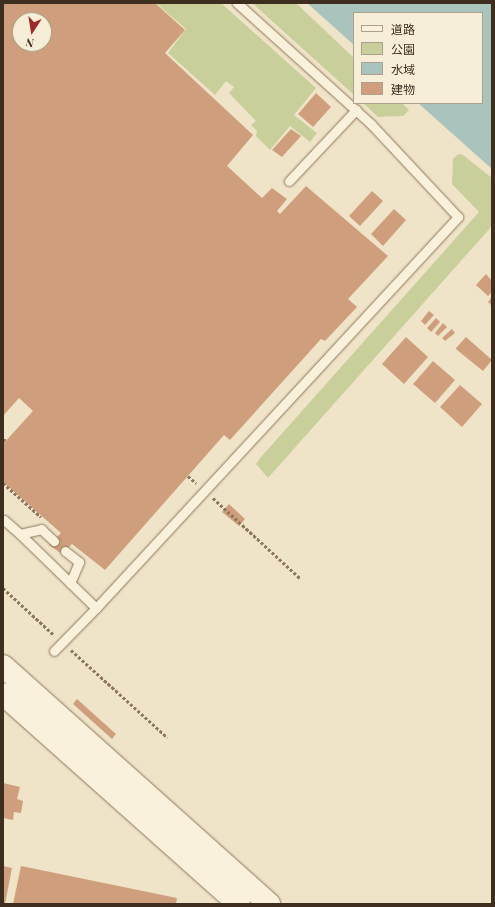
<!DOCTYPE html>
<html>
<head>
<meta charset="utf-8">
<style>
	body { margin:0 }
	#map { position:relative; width:495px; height:907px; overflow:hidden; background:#f0e4c8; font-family:"Playfair Display","Noto Sans JP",serif }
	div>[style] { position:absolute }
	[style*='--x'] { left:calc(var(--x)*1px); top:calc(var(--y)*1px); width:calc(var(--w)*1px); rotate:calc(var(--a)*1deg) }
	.green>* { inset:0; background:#c9cf9b }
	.water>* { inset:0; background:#a9c4bc }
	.building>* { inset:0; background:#cf9f7d }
	.path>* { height:2.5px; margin-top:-1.25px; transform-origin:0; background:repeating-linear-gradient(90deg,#8d765c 0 3px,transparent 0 5px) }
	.roads { filter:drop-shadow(0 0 1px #8d765c) drop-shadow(0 0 1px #8d765c) }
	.lane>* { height:9px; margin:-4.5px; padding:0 4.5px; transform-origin:4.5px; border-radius:4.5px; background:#faf1dc }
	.secondary>* { height:22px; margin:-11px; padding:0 11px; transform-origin:11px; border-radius:11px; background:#faf1dc }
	span { translate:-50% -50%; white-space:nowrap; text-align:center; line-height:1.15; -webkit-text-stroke:3px #f7eed8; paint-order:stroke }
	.frame { position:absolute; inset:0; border:4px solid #3d2e20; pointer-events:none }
	.legend { position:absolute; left:353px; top:12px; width:130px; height:92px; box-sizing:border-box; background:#f7eed8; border:1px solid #ada18e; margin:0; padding:5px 7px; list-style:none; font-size:12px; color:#3d2e20 }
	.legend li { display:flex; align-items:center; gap:8px; height:20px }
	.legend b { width:20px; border:1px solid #ada18e }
	.north { position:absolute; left:12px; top:12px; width:40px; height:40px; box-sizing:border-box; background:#f7eed8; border:1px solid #ada18e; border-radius:50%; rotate:192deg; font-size:11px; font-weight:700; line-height:16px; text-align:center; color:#3d2e20 }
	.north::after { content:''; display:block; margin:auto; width:14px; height:18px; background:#9e2a2b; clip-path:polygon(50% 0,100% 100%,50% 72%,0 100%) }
</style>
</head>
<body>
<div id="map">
	<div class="green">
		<i style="clip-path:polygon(156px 3px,221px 3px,316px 88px,294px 115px,317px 133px,310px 142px,290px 126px,270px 150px,256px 136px,257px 131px,251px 125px,256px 121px,229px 93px,234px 87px,226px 81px,215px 95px,168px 53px,186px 29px)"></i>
		<i style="clip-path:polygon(252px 3px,296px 3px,354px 58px,354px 95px)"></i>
		<i style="clip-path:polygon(363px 103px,402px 103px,409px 110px,403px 116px,378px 117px)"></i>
		<i style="clip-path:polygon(458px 154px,463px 155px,492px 178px,492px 226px,268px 478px,256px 464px,261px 457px,479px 212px,452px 184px,453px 159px)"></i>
	</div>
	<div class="water">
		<i style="clip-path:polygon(307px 3px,492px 3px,492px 169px,418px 103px,482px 103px,482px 13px,354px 13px,354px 45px)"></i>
	</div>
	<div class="building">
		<i style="clip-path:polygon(evenodd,3px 3px,155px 3px,185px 30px,165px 53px,253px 135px,227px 166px,262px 198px,272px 188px,287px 199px,277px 211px,280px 214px,306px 186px,388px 256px,348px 299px,357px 307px,325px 341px,321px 339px,230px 440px,224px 435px,105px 570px,72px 544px,62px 554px,49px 545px,61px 533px,3px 482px,3px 444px,33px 411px,19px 398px,3px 416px,3px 3px,20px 20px,44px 20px,44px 44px,20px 44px,20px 20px)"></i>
		<i style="clip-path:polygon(316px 93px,331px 107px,313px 127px,298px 114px)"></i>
		<i style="clip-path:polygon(291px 129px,301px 136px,282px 157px,272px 150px)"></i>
		<i style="clip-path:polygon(372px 191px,383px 201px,360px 226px,349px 216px)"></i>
		<i style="clip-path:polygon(394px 209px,406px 220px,383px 246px,371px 234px)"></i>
		<i style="clip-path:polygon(486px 274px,492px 281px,492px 292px,488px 296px,476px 285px)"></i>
		<i style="clip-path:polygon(491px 298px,492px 299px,492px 306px,488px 302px)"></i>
		<i style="clip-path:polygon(429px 311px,434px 315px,425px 325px,421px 321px)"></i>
		<i style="clip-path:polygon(436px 318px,440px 322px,431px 332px,427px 328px)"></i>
		<i style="clip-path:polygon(443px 323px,447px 327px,438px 336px,435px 333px)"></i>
		<i style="clip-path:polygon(452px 329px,455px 333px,445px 341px,442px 338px)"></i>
		<i style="clip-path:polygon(406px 337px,428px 357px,404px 384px,382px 364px)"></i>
		<i style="clip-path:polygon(466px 337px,492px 360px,483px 371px,457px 350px,456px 348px)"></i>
		<i style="clip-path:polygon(433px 361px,455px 380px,435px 403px,413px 384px)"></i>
		<i style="clip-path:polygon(460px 385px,482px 404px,462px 427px,440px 407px)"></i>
		<i style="clip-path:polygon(229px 504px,245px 519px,239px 526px,222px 512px)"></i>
		<i style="clip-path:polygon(77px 699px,116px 734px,112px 739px,73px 704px)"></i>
		<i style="clip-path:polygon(3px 783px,20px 787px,17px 799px,23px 801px,21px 813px,14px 812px,13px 820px,3px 818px)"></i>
		<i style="clip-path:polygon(3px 866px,12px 868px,5px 904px,3px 904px)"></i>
		<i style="clip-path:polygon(21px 866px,177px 898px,176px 904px,13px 904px)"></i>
	</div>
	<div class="path">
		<i style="--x:3;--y:441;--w:4;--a:-56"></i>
		<i style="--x:188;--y:476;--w:11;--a:41"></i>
		<i style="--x:3;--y:483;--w:51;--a:41.8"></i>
		<i style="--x:213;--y:498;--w:118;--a:42.6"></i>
		<i style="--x:3;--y:588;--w:69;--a:42.7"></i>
		<i style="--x:71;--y:650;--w:130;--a:42.2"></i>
	</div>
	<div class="roads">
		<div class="lane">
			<i style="--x:289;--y:181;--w:98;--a:-46.7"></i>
			<i style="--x:3;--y:521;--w:1;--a:-45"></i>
			<i style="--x:4;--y:520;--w:21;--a:41"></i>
			<i style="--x:20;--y:534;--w:106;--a:44.2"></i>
			<i style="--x:96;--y:608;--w:533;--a:-47.21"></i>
			<i style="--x:458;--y:217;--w:127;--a:-133.1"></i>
			<i style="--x:371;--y:124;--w:181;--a:-137.9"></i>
			<i style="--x:20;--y:534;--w:22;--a:-13"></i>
			<i style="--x:41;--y:529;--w:18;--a:43"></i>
			<i style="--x:65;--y:551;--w:18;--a:38"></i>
			<i style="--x:79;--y:562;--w:23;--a:113"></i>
			<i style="--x:54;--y:651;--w:60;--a:-45.7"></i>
		</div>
		<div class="secondary">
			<i style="--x:3;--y:666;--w:357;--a:41.8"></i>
			<i style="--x:3;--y:694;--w:316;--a:41.7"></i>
		</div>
	</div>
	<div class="frame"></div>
	<ul class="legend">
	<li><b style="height:5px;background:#faf1dc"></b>道路</li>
	<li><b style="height:11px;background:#c9cf9b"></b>公園</li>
	<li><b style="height:11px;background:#a9c4bc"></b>水域</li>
	<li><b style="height:11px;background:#cf9f7d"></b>建物</li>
	</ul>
	<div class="north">N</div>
</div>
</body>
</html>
